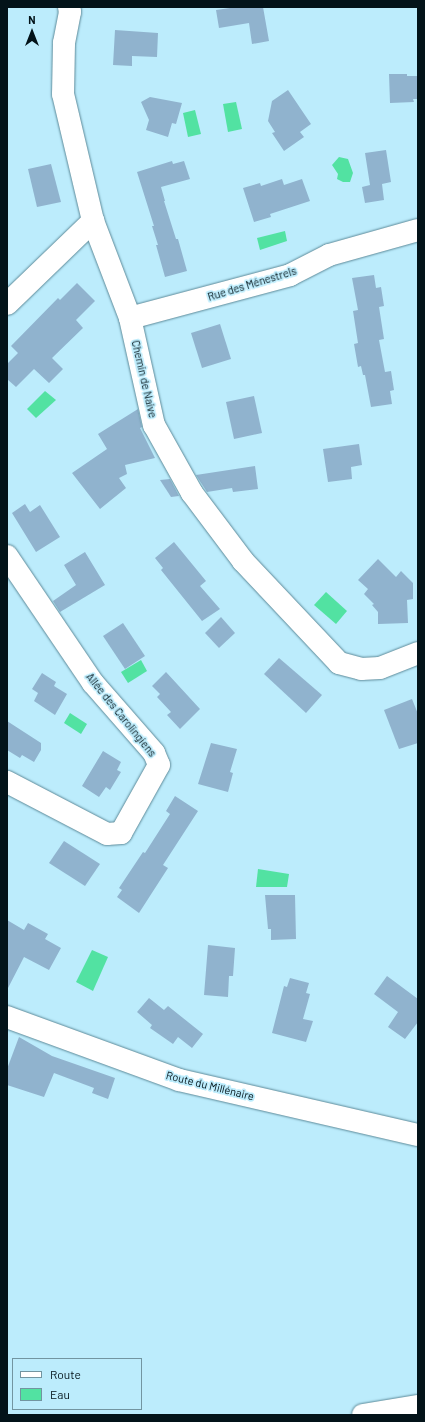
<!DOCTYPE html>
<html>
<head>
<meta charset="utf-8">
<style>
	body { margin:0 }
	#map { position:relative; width:425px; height:1422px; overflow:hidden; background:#bcecfc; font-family:Barlow,sans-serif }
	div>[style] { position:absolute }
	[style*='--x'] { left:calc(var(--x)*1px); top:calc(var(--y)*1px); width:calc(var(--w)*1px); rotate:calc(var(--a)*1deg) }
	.water>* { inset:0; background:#52e2a2 }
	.building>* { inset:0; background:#90b3ce }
	.roads { filter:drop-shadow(0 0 1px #5d8a99) drop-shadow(0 0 1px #5d8a99) }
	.minor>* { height:22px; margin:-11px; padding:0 11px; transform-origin:11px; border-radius:11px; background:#fff }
	.tertiary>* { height:22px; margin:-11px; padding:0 11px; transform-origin:11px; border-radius:11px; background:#fff }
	span { translate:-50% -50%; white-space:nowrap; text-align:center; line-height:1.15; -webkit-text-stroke:3.5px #bcecfc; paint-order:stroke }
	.street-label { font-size:11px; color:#031319 }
	.frame { position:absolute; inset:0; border:8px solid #031319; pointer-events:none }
	.legend { position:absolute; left:12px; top:1358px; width:130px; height:52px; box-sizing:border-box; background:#bcecfc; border:1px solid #7295a1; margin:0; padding:5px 7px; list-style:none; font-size:12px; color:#031319 }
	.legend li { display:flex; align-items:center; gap:8px; height:20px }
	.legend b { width:20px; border:1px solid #7295a1 }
	.north { position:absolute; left:12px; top:12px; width:40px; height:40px; -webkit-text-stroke:3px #bcecfc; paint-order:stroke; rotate:0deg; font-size:11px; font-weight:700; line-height:16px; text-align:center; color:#031319 }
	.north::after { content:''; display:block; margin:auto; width:14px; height:18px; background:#031319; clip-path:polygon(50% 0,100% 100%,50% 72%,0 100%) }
</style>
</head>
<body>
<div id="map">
	<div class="water">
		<i style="clip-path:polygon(236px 102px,242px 129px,228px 132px,223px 104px)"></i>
		<i style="clip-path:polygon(195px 110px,201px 134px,188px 137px,183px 113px)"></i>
		<i style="clip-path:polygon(339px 157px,348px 159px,353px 173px,350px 182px,343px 182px,337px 179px,338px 174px,332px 165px)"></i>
		<i style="clip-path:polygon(285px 231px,287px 241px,260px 250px,257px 238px)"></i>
		<i style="clip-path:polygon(45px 391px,56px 400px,36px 418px,27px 409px)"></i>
		<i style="clip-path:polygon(326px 592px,347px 611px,336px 624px,314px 605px)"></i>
		<i style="clip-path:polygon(141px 660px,147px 671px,128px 683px,121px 672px)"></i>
		<i style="clip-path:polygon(70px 713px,87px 724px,81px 734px,64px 723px)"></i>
		<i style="clip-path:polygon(258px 869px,289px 874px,287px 887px,256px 887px)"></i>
		<i style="clip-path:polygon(92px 950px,108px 957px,93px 991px,76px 982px)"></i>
	</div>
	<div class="building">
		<i style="clip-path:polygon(237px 7px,263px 7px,269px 41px,252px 44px,249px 23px,219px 28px,216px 10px)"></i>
		<i style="clip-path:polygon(115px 30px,158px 33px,157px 57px,132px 56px,132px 66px,113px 65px)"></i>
		<i style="clip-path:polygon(389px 74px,407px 74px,407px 76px,418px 76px,418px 99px,413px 99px,414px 102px,390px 103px)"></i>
		<i style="clip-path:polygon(288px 90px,311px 124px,300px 132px,304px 137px,284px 151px,272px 133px,275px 132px,268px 121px,272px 101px)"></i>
		<i style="clip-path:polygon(150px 97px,182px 103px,176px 124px,172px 123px,168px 137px,146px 130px,149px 120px,141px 102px)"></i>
		<i style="clip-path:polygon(386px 150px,391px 182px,382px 184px,384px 200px,365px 203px,362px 187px,370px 185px,365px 153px)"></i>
		<i style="clip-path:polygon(172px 161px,173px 164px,184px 161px,190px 179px,161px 187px,165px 201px,164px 201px,176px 239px,178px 239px,187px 271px,165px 277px,156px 245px,158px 245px,152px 226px,154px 226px,137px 172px)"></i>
		<i style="clip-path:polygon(51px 164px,61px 202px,37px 207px,28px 169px)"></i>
		<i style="clip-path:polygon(282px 179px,284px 185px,302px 179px,310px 201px,270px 214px,271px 217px,254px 222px,243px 188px,260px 183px,261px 186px)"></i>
		<i style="clip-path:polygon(374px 275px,376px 288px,381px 287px,384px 306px,379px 307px,384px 339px,379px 340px,385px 372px,391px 371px,394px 390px,390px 391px,392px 404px,371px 407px,365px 375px,363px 375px,361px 366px,358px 367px,354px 344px,358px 343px,353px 311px,358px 310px,352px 278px)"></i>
		<i style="clip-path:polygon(77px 283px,95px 301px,76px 320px,83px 328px,52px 358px,63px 369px,49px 383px,34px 369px,16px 387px,7px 379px,7px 364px,18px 353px,11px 346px,58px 298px,60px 300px)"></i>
		<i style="clip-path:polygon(220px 324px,231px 359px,202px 368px,191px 333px)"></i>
		<i style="clip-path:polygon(254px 396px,262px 433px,234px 439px,226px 402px)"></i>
		<i style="clip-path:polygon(138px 409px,142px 427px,140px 428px,155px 458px,125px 465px,127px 474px,119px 478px,126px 488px,100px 509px,72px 473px,107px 449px,98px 434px)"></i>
		<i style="clip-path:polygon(359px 444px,362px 465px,351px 467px,352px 479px,328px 482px,323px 449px)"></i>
		<i style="clip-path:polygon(255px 466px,258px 489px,233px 492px,232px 488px,207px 492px,196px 475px)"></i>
		<i style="clip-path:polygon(170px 479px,179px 496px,171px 497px,160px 480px)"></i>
		<i style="clip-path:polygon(25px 504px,30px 512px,40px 505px,60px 537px,36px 552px,12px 513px)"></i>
		<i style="clip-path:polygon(174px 542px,206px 581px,200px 586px,220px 609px,202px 621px,161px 570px,163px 568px,155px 558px)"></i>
		<i style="clip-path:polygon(85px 552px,105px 585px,60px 612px,53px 601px,76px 585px,64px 565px)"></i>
		<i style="clip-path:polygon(378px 559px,396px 577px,401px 571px,413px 583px,413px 599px,407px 600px,408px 623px,378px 624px,378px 612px,372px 605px,374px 604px,364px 594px,368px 589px,358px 580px)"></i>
		<i style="clip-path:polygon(221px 617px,235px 633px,219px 648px,205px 633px)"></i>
		<i style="clip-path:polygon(123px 623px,145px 656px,125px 669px,103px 636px)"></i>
		<i style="clip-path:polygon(279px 658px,322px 695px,306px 713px,264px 674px)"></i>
		<i style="clip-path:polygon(166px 672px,200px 709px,180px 729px,167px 715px,171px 712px,157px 697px,160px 694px,152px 686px)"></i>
		<i style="clip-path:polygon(42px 673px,56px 682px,54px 686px,67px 694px,55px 715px,34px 701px,38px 693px,32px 689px)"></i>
		<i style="clip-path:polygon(412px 699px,418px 714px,418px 743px,399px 749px,384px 710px)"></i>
		<i style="clip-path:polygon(7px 721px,41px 743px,41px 750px,34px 762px,22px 755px,20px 758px,7px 750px)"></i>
		<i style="clip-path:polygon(211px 743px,237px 749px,230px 772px,233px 773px,228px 792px,198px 784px)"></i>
		<i style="clip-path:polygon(103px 751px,121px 762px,117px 770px,121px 772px,110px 790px,106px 787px,99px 797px,82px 786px)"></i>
		<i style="clip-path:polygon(175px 796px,198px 811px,163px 865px,168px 868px,139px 913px,117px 897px,122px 890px,119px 888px,143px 852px,145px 853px,170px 814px,166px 811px)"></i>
		<i style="clip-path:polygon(64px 841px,100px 864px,85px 886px,49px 863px)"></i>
		<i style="clip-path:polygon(265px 895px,295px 895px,296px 939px,271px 940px,271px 929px,268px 929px)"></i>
		<i style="clip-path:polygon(7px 920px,24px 930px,28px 923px,48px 934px,45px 939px,61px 948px,49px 970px,24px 957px,7px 990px)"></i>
		<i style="clip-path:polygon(208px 945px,235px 948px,233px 976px,229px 976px,228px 997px,204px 995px)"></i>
		<i style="clip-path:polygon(387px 976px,418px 999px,418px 1022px,405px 1039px,388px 1027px,398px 1012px,374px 994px)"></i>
		<i style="clip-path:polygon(290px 978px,309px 983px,306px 993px,310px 994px,303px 1019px,313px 1021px,306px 1042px,272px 1033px,284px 986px,287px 987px)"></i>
		<i style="clip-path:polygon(149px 998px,164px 1010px,168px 1006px,203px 1034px,192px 1048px,178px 1037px,173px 1044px,150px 1028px,152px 1025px,137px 1012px)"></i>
		<i style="clip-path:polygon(19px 1037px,52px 1056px,115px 1078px,108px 1099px,92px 1093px,94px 1088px,54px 1073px,44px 1097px,7px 1085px,7px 1069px)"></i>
	</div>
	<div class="roads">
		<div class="minor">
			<i style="--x:69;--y:7;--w:5;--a:79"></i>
			<i style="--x:70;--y:12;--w:32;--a:101"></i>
			<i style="--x:64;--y:43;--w:51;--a:91.1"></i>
			<i style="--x:63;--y:94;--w:130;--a:76.7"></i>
			<i style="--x:93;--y:221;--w:104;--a:69.1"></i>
			<i style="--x:130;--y:318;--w:110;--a:77.4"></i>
			<i style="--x:154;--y:425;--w:78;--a:60.8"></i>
			<i style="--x:192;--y:493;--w:85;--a:53.1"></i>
			<i style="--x:243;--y:561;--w:140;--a:46.7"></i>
			<i style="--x:339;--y:663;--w:23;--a:15"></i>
			<i style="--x:361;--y:669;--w:19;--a:-3"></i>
			<i style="--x:380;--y:668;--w:41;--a:-21.5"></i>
			<i style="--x:7;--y:304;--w:120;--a:-44"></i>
			<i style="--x:130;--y:318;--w:166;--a:-15"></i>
			<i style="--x:290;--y:275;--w:44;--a:-27.1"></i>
			<i style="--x:329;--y:255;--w:92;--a:-15.7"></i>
			<i style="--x:7;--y:556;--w:153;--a:55.9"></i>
			<i style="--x:93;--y:683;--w:93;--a:48.9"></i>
			<i style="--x:154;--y:753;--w:13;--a:67"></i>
			<i style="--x:159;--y:765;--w:78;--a:119.2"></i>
			<i style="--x:121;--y:833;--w:14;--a:176"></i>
			<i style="--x:107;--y:834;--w:113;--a:-152.5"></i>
			<i style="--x:363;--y:1415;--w:56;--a:-9.3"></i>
		</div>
		<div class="tertiary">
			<i style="--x:7;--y:1017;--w:183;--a:20.1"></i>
			<i style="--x:179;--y:1080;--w:245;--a:13"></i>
		</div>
	</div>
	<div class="street-label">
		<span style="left:252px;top:284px;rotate:-17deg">Rue des Ménestrels</span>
		<span style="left:144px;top:379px;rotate:77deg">Chemin de Naive</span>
		<span style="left:121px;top:715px;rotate:51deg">Allée des Carolingiens</span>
		<span style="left:210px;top:1086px;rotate:14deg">Route du Millénaire</span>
	</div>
	<div class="frame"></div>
	<ul class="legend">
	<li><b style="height:5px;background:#fff"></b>Route</li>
	<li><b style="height:11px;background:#52e2a2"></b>Eau</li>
	</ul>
	<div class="north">N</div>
</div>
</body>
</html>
